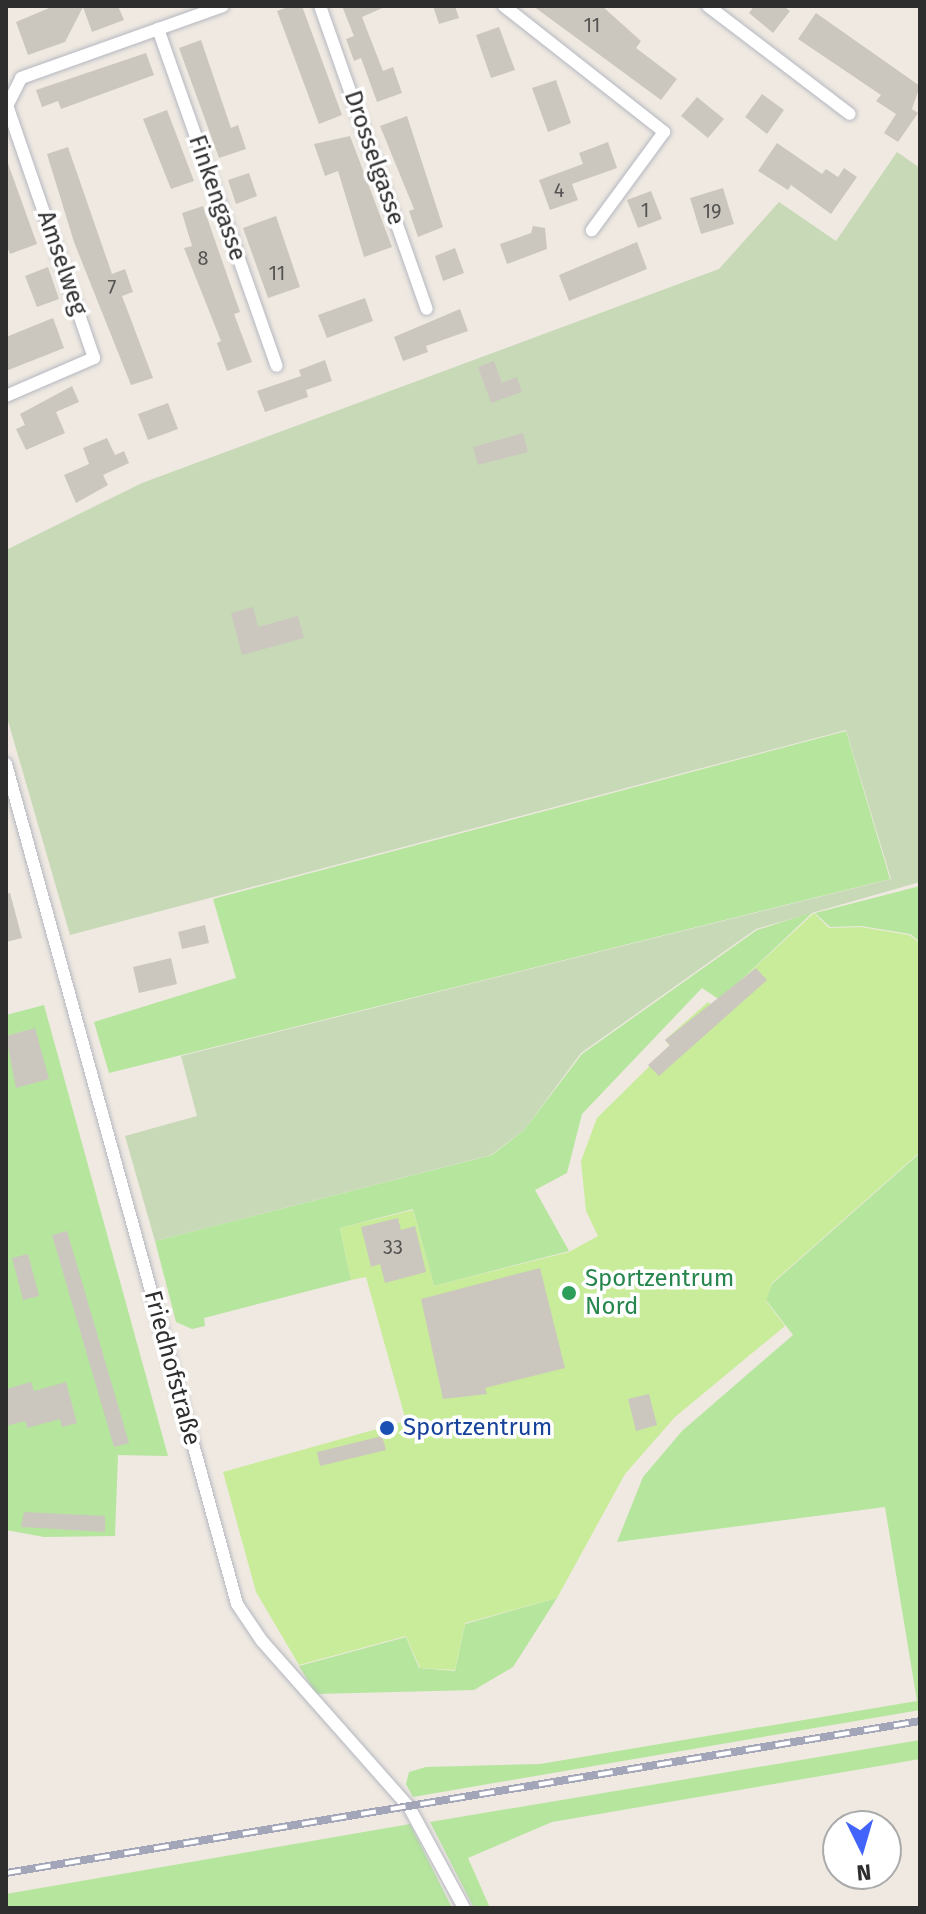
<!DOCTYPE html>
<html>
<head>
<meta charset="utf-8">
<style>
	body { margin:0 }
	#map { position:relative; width:926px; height:1914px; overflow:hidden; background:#efe9e1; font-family:"Fira Sans",sans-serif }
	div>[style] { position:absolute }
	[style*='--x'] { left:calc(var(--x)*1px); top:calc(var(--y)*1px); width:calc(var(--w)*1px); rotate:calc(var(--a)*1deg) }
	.green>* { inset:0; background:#b6e59e }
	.cemetery>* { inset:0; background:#c8d9b8 }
	.pitch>* { inset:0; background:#c9ec9a }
	.building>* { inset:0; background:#cbc7bf }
	.roads { filter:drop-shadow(0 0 2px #b4b7c1) drop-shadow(0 0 2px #b4b7c1) }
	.street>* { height:12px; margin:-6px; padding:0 6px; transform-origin:6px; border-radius:6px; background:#fff }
	.rail>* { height:8px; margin-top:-4px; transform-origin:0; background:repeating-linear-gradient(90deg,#fff 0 15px,#a3a6b8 0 30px); box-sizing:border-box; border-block:2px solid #a3a6b8 }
	.dots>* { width:22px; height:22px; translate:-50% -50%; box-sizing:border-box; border:4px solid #fff; border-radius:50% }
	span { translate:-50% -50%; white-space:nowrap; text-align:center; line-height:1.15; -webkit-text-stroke:7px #fff; paint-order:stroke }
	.number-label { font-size:20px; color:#555452 }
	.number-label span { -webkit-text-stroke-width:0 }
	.street-label { font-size:24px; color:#2e2e2e }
	.leisure-label { font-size:24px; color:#27864d }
	.left { translate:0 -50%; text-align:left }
	.transit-label { font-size:24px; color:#164399 }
	.frame { position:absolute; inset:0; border:8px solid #2e2e2e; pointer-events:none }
	.north { position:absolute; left:822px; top:1810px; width:80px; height:80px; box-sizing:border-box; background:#fff; border:2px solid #ababab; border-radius:50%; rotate:175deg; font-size:22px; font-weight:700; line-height:32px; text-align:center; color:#2e2e2e }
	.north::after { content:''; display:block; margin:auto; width:28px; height:36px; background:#4264fb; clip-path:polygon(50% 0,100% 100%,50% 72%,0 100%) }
</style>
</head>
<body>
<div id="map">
	<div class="green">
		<i style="clip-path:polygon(846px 731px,890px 879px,109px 1073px,94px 1022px,236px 978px,213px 899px)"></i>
		<i style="clip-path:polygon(920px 886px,920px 942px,910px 934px,861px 926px,830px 927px,815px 913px)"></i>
		<i style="clip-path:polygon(813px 912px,720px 1000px,702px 988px,582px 1114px,567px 1173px,535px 1190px,569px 1251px,434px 1286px,413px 1209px,340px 1228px,351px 1280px,204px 1318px,205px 1326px,192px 1329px,176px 1322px,155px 1241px,492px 1155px,524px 1130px,582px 1054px,757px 930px)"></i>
		<i style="clip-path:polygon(44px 1005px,168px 1456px,118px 1455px,115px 1536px,44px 1537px,6px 1530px,6px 1015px)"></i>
		<i style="clip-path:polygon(920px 1153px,920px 1710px,413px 1797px,406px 1784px,409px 1772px,426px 1767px,540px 1764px,917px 1701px,885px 1507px,617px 1542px,643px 1477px,682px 1431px,793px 1335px,766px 1300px,772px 1284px)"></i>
		<i style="clip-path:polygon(557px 1598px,513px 1667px,474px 1690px,316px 1694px,299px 1666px,406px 1637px,419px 1668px,455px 1671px,465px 1624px)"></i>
		<i style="clip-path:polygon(920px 1740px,920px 1759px,552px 1822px,468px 1858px,490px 1908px,474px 1908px,430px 1822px)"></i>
		<i style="clip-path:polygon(410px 1824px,452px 1908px,6px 1908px,6px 1894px)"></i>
	</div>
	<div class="cemetery">
		<i style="clip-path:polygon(897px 152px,920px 168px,920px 882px,756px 929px,581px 1053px,524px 1130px,491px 1155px,155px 1241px,125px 1136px,197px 1116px,181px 1056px,891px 879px,846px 730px,70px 935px,6px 714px,6px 550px,142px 483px,719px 269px,779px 202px,836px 241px)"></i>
	</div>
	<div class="pitch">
		<i style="clip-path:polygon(814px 913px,829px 928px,861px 927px,909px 935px,920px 943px,920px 1152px,772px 1283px,766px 1301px,785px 1326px,675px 1417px,625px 1474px,557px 1598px,465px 1623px,455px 1670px,420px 1668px,406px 1636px,299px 1665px,256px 1592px,223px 1472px,406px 1421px,366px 1277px,351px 1280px,340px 1228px,413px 1210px,434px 1286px,569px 1252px,598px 1236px,586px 1211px,581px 1161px,597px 1118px,670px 1046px,665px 1040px,708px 1002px,713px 1006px)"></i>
	</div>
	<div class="building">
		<i style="clip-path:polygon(54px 6px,118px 6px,124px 20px,92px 32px,83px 7px,65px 42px,28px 55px,16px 22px)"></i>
		<i style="clip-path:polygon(291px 6px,302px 6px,342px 115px,319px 124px,277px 11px)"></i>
		<i style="clip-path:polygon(342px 6px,387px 6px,362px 17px,383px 71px,393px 67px,402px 93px,377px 102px,361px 58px,354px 61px,346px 39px,354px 36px)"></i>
		<i style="clip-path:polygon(433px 6px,455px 6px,459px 18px,439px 24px)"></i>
		<i style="clip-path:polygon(533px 6px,602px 6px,641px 41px,636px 48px,677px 79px,661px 100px)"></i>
		<i style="clip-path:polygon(754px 6px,783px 6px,790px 11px,773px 33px,749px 13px)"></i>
		<i style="clip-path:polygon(816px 13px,920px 86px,912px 109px,918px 113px,898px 142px,884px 133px,896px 114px,876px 101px,881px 95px,798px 39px)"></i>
		<i style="clip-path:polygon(499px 27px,515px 70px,491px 78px,476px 35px)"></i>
		<i style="clip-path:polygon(201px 40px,231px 128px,238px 125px,246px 149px,219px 158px,179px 48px)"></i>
		<i style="clip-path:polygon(146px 53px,154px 75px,61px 109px,58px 101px,42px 107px,36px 90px)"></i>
		<i style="clip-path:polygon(556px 80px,571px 123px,548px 132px,532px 88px)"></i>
		<i style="clip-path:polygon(762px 94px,784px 110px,767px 134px,745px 117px)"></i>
		<i style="clip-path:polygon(697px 97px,724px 119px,708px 138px,681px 116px)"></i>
		<i style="clip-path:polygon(167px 110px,194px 181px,171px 189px,143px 119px)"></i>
		<i style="clip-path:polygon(407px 116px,443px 227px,418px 237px,409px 211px,414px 209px,380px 126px)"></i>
		<i style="clip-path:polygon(350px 136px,392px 247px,364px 257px,338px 171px,325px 176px,314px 144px)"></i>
		<i style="clip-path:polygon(608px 142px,617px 168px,572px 184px,578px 200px,550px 210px,539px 180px,583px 164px,579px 153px)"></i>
		<i style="clip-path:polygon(777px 143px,822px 174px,826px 169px,838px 177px,844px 168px,857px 177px,831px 214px,791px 185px,788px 190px,758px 171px)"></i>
		<i style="clip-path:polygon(68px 147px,112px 274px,125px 269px,133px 292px,122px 296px,153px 378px,131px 385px,74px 242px,47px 154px)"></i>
		<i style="clip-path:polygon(6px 158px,37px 244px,10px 254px,6px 244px)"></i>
		<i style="clip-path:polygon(249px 173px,257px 196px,236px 204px,228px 180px)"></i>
		<i style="clip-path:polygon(723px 188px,734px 224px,701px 234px,690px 198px)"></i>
		<i style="clip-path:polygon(651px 191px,662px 219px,638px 228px,627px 200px)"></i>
		<i style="clip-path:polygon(203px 206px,240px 312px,234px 314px,252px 362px,227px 371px,217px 343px,221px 341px,184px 248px,192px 246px,182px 213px)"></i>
		<i style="clip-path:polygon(276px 216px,300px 287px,268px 298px,243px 228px)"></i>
		<i style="clip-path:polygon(533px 226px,545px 228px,547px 249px,507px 264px,500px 244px,531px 233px)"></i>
		<i style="clip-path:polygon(637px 242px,647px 269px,569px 301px,559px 275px)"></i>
		<i style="clip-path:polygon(455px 248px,464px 273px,443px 281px,435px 256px)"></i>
		<i style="clip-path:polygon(48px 267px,59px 299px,37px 307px,25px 276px)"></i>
		<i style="clip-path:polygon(365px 298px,373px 321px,327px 338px,318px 315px)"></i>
		<i style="clip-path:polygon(460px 309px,468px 331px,426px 346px,428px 352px,403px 361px,394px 337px)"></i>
		<i style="clip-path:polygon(53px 318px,64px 348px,6px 371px,6px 337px)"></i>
		<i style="clip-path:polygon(325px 360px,332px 381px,306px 390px,308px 397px,265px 412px,257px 391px,301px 376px,299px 370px)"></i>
		<i style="clip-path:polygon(494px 361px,502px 383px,517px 377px,522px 392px,491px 403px,478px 367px)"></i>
		<i style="clip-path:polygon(72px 386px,79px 402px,56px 412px,65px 433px,26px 450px,16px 429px,25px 425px,20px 414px)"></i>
		<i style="clip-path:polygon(168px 403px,178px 429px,148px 440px,138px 414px)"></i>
		<i style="clip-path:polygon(523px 433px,528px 452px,478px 465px,473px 447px)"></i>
		<i style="clip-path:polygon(107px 438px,115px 455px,124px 451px,129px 463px,103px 475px,108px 485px,76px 503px,64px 475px,89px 464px,83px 448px)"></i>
		<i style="clip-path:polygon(253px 607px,258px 627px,298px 616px,304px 638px,242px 655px,231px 613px)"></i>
		<i style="clip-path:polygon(10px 893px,22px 938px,6px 942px,6px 894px)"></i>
		<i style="clip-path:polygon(205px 925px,209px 943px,182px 949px,178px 932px)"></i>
		<i style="clip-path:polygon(171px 958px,177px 984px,139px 993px,133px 967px)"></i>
		<i style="clip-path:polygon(756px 968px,767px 980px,659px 1076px,648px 1065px,670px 1045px,665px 1040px)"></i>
		<i style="clip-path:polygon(35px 1028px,49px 1079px,16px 1088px,6px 1036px)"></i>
		<i style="clip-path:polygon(398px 1218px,401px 1230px,415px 1226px,426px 1272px,385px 1283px,380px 1264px,371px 1267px,361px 1227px)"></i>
		<i style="clip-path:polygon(67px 1231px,129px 1443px,114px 1447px,52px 1235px)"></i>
		<i style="clip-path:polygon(28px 1254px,39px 1296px,23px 1300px,12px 1258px)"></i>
		<i style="clip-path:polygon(540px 1268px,565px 1368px,485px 1388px,487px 1394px,443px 1399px,421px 1299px)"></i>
		<i style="clip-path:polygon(31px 1382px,34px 1391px,66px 1382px,77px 1423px,62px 1427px,60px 1419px,27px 1428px,25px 1421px,6px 1426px,6px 1389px)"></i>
		<i style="clip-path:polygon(649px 1394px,657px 1425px,636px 1431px,628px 1399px)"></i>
		<i style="clip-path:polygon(382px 1436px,386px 1450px,320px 1466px,317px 1452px)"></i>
		<i style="clip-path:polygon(24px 1512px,105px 1516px,105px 1532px,21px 1527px)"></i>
	</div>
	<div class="roads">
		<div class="street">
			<i style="--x:320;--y:6;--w:321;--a:70.6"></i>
			<i style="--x:504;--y:6;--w:204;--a:38.2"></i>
			<i style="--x:664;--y:132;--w:122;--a:126.3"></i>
			<i style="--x:708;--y:6;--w:178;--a:37.3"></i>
			<i style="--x:158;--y:29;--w:357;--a:70.6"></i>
			<i style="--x:6;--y:396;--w:96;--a:-23.4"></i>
			<i style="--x:94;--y:358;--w:267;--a:-109"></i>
			<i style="--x:7;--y:106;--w:31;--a:-63"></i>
			<i style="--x:21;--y:78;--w:214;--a:-19.6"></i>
			<i style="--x:6;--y:764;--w:871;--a:74.62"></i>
			<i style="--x:237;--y:1604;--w:45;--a:56"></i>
			<i style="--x:262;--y:1641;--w:222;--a:48.5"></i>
			<i style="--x:409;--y:1807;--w:115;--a:61.4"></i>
		</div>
	</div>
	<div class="rail">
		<i style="--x:6;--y:1873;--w:927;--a:-9.44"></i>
	</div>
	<div class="dots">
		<i style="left:569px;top:1293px;background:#2e9e5b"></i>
		<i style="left:387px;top:1428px;background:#1a4fb4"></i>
	</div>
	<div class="number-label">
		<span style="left:592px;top:25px">11</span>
		<span style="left:559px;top:190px">4</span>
		<span style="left:645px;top:210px">1</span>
		<span style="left:712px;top:211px">19</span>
		<span style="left:203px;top:258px">8</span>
		<span style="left:277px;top:273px">11</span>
		<span style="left:112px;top:287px">7</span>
		<span style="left:393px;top:1247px">33</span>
	</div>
	<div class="street-label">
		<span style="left:374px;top:158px;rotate:71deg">Drosselgasse</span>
		<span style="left:217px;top:198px;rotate:71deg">Finkengasse</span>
		<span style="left:62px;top:263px;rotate:71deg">Amselweg</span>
		<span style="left:172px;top:1368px;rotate:75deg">Friedhofstraße</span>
	</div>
	<div class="leisure-label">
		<span class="left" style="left:585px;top:1293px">Sportzentrum<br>Nord</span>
	</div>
	<div class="transit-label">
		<span class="left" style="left:403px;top:1428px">Sportzentrum</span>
	</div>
	<div class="frame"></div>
	<div class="north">N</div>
</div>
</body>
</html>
